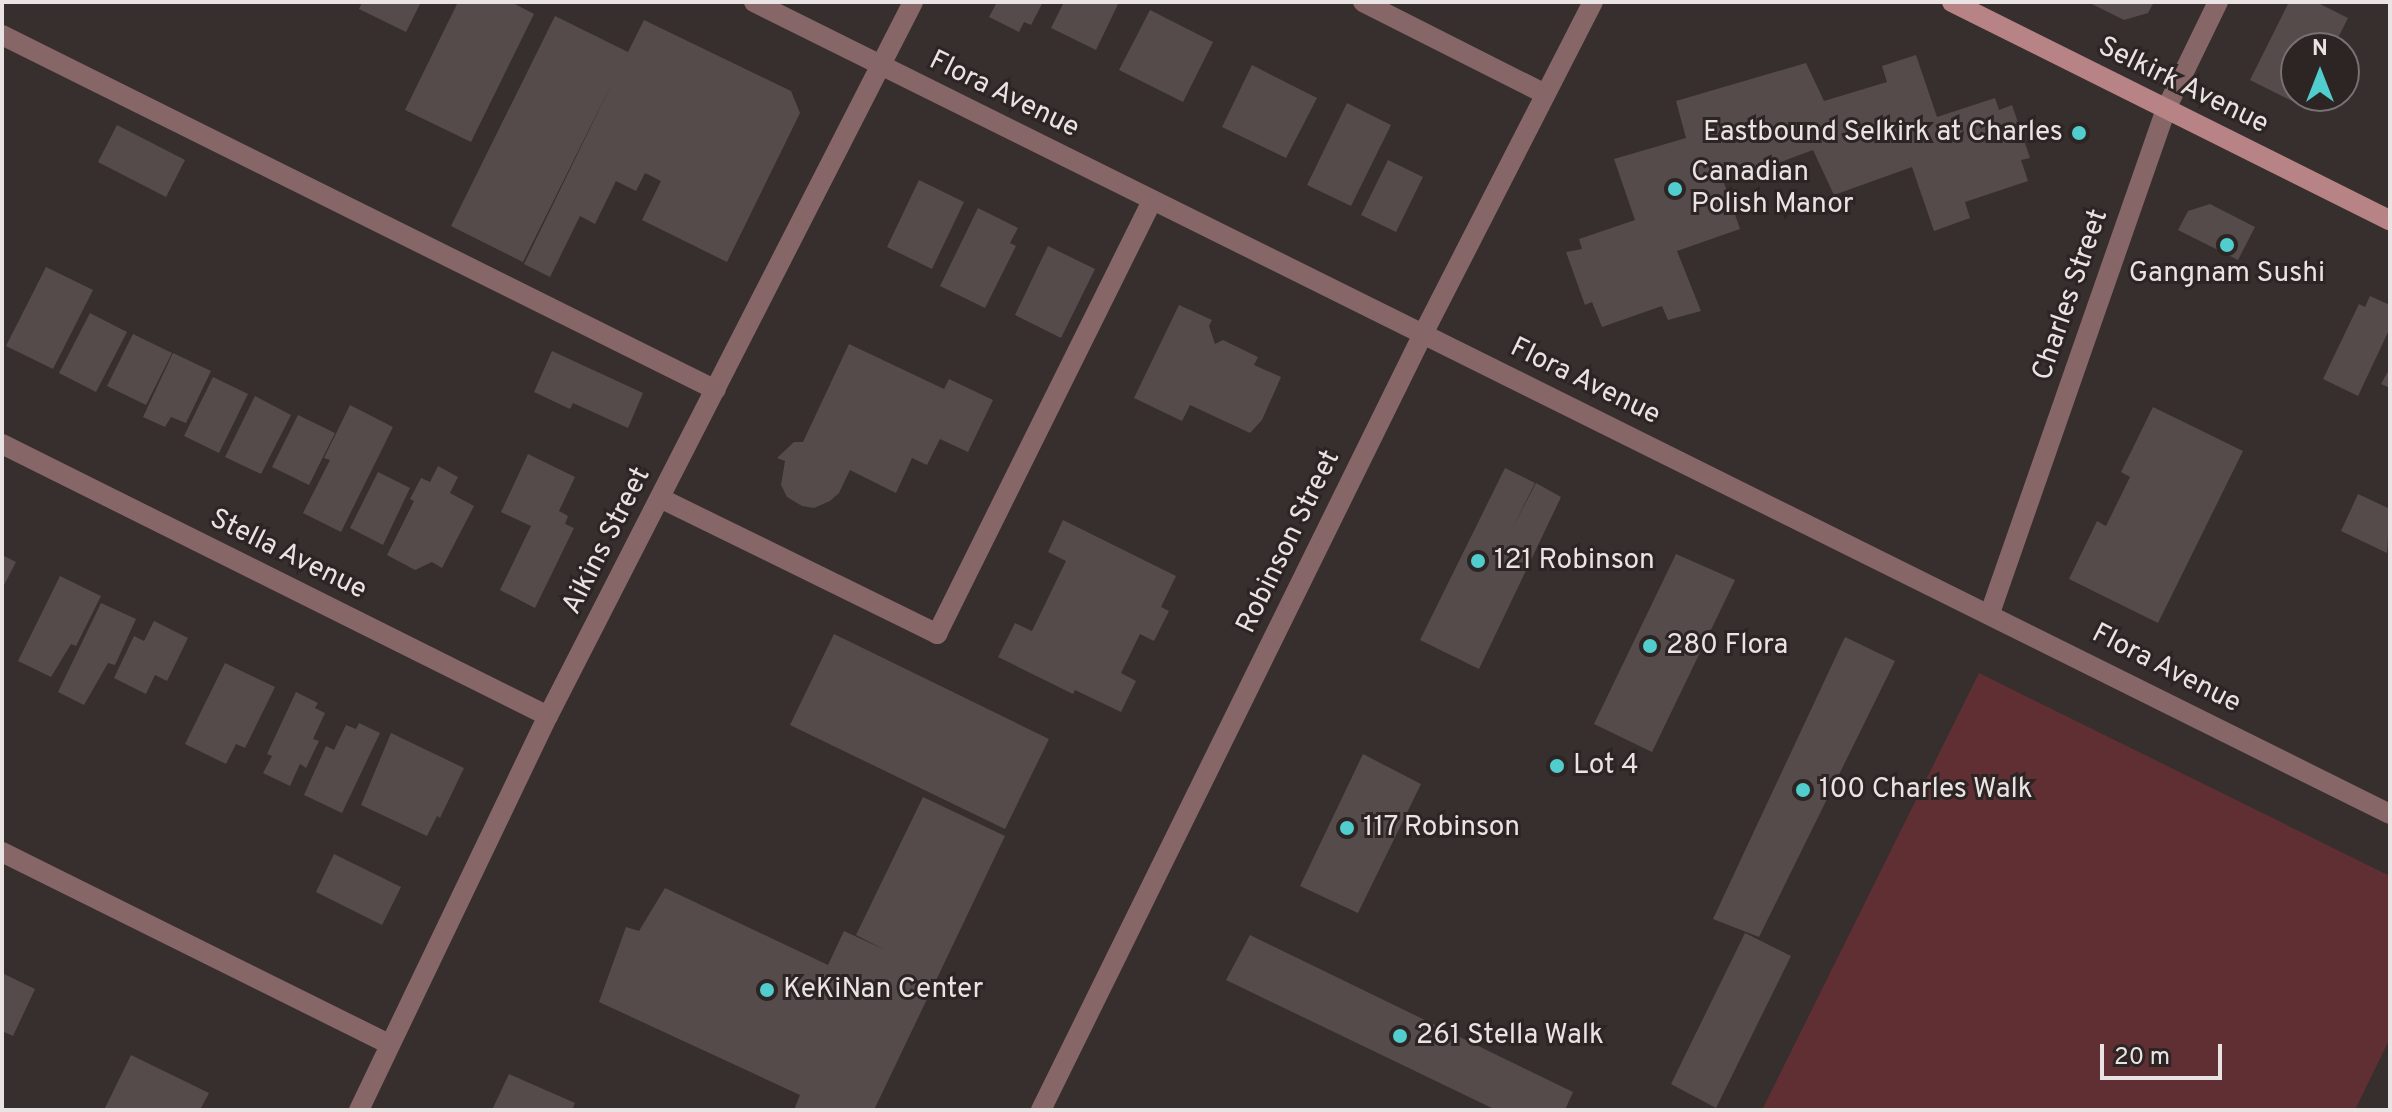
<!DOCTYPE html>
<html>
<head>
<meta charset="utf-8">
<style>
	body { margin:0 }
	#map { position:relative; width:2392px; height:1112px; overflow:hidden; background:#372e2e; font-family:Overpass,sans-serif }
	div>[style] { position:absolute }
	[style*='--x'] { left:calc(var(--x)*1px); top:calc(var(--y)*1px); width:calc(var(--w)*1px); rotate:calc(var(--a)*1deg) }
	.green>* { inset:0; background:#5f2f33 }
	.building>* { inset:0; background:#554b4b }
	.service>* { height:20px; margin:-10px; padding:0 10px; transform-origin:10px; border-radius:10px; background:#876667 }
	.minor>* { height:20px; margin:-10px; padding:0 10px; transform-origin:10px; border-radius:10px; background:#876667 }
	.secondary>* { height:20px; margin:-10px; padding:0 10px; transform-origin:10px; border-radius:10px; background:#b78385 }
	.dots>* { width:22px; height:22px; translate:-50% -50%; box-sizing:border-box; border:4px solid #2d2424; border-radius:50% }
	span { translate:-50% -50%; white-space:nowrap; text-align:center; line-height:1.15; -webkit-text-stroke:6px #2d2424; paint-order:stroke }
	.street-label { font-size:28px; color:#eae3e4 }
	.poi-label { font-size:28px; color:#eae3e4 }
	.right { translate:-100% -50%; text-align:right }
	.left { translate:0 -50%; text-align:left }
	.frame { position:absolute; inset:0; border:4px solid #eae3e4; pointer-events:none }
	.north { position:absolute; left:2280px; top:32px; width:80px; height:80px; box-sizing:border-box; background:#2d2424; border:2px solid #797071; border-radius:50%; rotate:0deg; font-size:22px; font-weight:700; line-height:32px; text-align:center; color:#eae3e4 }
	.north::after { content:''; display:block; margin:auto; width:28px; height:36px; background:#52cdce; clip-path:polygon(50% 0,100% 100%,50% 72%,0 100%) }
	.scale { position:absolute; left:2100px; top:1044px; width:122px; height:36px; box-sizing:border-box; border:4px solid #eae3e4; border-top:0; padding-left:10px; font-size:24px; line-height:28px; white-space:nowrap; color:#eae3e4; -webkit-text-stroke:6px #2d2424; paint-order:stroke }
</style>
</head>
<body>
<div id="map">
	<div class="green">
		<i style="clip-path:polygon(1979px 673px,2390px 876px,2390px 1038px,2355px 1110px,1762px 1110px)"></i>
	</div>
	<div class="building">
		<i style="clip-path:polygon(362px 2px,421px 2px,406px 32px,359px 9px)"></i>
		<i style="clip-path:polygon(458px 2px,511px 2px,534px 14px,471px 142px,405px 110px)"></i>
		<i style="clip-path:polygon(997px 2px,1043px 2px,1031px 25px,1024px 22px,1019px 32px,989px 17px)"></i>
		<i style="clip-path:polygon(1064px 2px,1119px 2px,1096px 50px,1051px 28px)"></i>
		<i style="clip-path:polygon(2088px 2px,2154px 2px,2148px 13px,2124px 20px)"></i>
		<i style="clip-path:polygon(2289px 2px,2316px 2px,2348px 18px,2337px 40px,2345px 45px,2343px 48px,2296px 48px,2296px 96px,2319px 96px,2312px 111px,2250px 80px)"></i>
		<i style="clip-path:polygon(1150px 10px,1213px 42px,1183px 102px,1119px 70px)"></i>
		<i style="clip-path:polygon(555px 16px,628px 52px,644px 20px,791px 91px,800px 113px,727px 262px,642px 220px,661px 181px,645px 173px,636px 191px,616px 181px,595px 224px,580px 216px,550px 277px,524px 264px,614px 79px,523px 262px,451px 226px)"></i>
		<i style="clip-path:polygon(1916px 55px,1937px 117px,1995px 98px,1999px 110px,2012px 105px,2030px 158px,2021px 160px,2028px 181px,1965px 202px,1970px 218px,1934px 231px,1912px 167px,1834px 195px,1813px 150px,1724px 183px,1740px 229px,1677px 251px,1701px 311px,1668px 320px,1662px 306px,1602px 327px,1592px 302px,1585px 305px,1566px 252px,1582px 249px,1579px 239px,1635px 220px,1614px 159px,1686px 138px,1676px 101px,1806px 63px,1824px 101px,1887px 82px,1882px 66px)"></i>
		<i style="clip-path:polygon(1252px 65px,1317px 98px,1286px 158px,1222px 127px)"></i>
		<i style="clip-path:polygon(1347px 103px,1391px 125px,1351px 206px,1307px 185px)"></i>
		<i style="clip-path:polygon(117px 125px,185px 160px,166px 197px,98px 162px)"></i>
		<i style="clip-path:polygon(1388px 160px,1423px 177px,1396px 232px,1361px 215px)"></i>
		<i style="clip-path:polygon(919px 180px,964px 202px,932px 269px,887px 247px)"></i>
		<i style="clip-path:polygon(2210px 204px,2255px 227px,2238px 260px,2178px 230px,2188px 211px)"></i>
		<i style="clip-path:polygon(978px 208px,1018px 228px,1010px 243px,1016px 246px,985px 308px,940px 286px)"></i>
		<i style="clip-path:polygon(1048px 246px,1095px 269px,1061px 338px,1015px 315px)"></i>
		<i style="clip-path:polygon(46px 267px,93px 290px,53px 369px,6px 346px)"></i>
		<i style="clip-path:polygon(2370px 296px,2390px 305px,2390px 328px,2358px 396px,2323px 379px,2359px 304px,2365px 307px)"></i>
		<i style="clip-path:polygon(1179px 305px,1212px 320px,1209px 326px,1215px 344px,1223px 340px,1258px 357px,1254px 365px,1281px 377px,1262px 420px,1250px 433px,1190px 405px,1182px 421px,1134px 398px)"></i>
		<i style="clip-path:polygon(90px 313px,127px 332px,96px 392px,59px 373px)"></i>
		<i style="clip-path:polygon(133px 334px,172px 353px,146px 405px,107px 386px)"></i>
		<i style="clip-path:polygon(849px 344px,944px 389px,949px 379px,993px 400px,968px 452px,940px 439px,927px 465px,912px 458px,896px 493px,850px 470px,839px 493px,830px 501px,814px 508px,802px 506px,787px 497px,781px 485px,785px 461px,777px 458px,794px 442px,803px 442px)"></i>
		<i style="clip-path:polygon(552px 351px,643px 393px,628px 428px,573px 403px,570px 409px,534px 392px)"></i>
		<i style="clip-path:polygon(173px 353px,211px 371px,186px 423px,171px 417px,165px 427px,143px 417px)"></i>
		<i style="clip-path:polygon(2390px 368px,2390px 388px,2381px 384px)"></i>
		<i style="clip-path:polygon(213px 377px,248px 394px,219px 453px,184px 436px)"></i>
		<i style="clip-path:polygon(255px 396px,291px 415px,261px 474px,225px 457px)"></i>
		<i style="clip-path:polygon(350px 405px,393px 427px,341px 532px,303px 513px,330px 460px,324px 458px)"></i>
		<i style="clip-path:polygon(2153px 407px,2243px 451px,2158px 623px,2069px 579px,2097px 521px,2106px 526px,2130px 477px,2121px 472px)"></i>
		<i style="clip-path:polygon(298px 415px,335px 433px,309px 485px,272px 467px)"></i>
		<i style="clip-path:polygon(528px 454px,575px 477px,559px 511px,568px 516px,565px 524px,574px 528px,535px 608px,500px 590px,531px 526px,501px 512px)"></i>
		<i style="clip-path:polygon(438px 466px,458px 477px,450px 493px,474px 506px,442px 568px,432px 562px,415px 570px,387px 555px,414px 501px,410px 499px,421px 478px,430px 482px)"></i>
		<i style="clip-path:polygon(1505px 468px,1535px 483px,1512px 529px,1536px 483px,1561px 497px,1479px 669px,1420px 640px)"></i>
		<i style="clip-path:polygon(378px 472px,410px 488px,383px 545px,350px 528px)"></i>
		<i style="clip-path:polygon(2358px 494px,2390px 509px,2387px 553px,2341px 531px)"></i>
		<i style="clip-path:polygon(1063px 520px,1176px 576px,1161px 607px,1169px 611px,1154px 641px,1140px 634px,1121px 673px,1136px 681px,1121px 712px,1075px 690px,1073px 694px,998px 657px,1015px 623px,1032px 631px,1066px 561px,1048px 552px)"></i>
		<i style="clip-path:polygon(1676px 554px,1735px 580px,1652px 752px,1594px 724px)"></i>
		<i style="clip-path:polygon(2px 555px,16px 562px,2px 589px)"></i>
		<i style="clip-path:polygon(60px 576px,101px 596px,76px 646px,71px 644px,51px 677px,18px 661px)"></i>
		<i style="clip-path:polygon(101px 603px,136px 619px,115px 665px,108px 663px,84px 705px,58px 692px)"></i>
		<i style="clip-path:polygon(154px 621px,188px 638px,167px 681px,155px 675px,146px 694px,114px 678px,134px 636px,144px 641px)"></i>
		<i style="clip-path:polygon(834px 634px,1049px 739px,1005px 829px,790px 725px)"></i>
		<i style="clip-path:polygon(1845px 637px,1895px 661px,1759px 937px,1713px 919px)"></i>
		<i style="clip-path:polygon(225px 663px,275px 687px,245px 748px,236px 744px,226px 764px,185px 744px)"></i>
		<i style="clip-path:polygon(296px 692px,318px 703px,315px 708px,325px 713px,313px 739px,319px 741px,306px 768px,300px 764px,290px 786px,263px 773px,272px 756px,267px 754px)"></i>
		<i style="clip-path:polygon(359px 723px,380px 733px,342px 813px,304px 795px,326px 746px,334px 750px,346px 725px,356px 729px)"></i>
		<i style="clip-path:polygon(391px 733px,464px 768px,440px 818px,437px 816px,427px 836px,361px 805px)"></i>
		<i style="clip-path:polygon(1363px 754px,1421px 784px,1358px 913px,1300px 886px)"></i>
		<i style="clip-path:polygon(923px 797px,1005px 836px,874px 1110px,794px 1110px,800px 1095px,599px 1002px,626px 927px,639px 931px,665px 888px,828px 965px,844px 931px,885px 950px,856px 935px)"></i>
		<i style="clip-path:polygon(334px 854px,401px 887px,382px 925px,316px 892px)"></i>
		<i style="clip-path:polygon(1745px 933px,1791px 956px,1716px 1108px,1671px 1084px)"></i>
		<i style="clip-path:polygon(1250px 935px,1573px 1092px,1565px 1110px,1496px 1110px,1226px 980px)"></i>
		<i style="clip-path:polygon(2px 973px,35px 989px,13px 1036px,2px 1031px)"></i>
		<i style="clip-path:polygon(131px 1055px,209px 1093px,200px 1110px,104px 1110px)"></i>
		<i style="clip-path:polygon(509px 1074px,575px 1103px,572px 1110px,492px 1110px)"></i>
	</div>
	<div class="service">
		<i style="--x:1363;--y:2;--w:204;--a:26.8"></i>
		<i style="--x:2;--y:35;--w:797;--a:26.44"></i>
		<i style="--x:660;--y:498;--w:309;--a:26.1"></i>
		<i style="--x:937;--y:634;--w:484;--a:-63.6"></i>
		<i style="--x:2;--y:852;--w:433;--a:26.4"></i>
	</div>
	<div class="minor">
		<i style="--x:754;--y:2;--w:1826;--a:26.4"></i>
		<i style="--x:2;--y:444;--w:610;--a:26.48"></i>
		<i style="--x:1990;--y:613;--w:534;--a:-70.75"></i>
		<i style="--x:2166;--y:109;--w:119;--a:-64.1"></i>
		<i style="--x:359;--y:1110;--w:437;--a:-64.4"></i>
		<i style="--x:548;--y:716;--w:802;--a:-62.92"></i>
		<i style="--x:1041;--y:1110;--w:865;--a:-63.79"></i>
		<i style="--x:1423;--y:334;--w:373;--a:-62.9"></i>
	</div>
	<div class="secondary">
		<i style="--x:1952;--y:2;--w:489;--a:26.5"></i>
	</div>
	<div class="dots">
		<i style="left:2079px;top:133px;background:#52cdce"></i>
		<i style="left:1675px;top:189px;background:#52cdce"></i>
		<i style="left:2227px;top:245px;background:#52cdce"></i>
		<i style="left:1478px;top:561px;background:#52cdce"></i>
		<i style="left:1650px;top:646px;background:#52cdce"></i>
		<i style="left:1557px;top:766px;background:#52cdce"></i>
		<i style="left:1803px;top:790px;background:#52cdce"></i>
		<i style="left:1347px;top:828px;background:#52cdce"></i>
		<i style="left:767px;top:990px;background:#52cdce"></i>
		<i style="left:1400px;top:1036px;background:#52cdce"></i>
	</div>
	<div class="street-label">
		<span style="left:2183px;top:86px;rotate:26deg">Selkirk Avenue</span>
		<span style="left:1004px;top:95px;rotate:26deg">Flora Avenue</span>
		<span style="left:2071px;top:295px;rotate:-71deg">Charles Street</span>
		<span style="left:1585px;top:382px;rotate:26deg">Flora Avenue</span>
		<span style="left:607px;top:541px;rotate:-63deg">Aikins Street</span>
		<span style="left:1289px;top:542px;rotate:-64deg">Robinson Street</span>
		<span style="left:288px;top:555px;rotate:26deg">Stella Avenue</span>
		<span style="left:2166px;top:669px;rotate:27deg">Flora Avenue</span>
	</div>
	<div class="poi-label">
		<span class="right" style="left:2063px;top:133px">Eastbound Selkirk at Charles</span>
		<span class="left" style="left:1691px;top:189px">Canadian<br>Polish Manor</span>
		<span style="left:2227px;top:274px">Gangnam Sushi</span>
		<span class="left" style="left:1494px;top:561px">121 Robinson</span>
		<span class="left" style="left:1666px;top:646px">280 Flora</span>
		<span class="left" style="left:1573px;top:766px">Lot 4</span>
		<span class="left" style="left:1819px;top:790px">100 Charles Walk</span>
		<span class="left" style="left:1363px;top:828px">117 Robinson</span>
		<span class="left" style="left:783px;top:990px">KeKiNan Center</span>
		<span class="left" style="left:1416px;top:1036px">261 Stella Walk</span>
	</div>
	<div class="frame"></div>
	<div class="north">N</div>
	<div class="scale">20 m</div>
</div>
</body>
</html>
